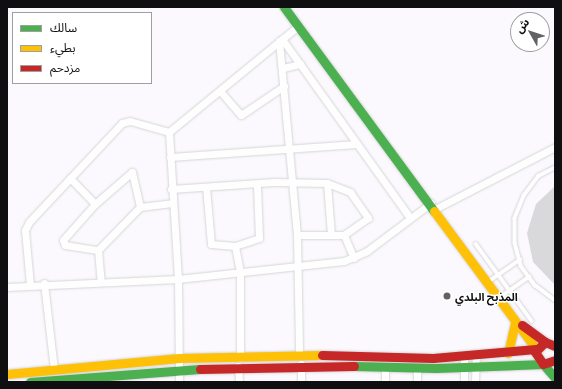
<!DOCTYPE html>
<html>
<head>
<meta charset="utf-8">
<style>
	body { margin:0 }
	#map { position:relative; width:562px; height:389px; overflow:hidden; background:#fbf9fd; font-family:Literata,"Noto Sans Arabic",serif }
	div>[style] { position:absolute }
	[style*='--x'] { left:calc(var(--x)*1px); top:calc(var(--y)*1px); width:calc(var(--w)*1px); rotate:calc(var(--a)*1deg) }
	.building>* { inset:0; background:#d9d9db }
	.roads { filter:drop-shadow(0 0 1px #d5d5d7) drop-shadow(0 0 1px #d5d5d7) }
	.lane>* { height:3.5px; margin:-1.75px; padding:0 1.75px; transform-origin:1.75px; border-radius:1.75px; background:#fefeff }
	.street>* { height:7px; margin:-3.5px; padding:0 3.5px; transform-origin:3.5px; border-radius:3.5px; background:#fefeff }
	.fast>* { height:9px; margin:-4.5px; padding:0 4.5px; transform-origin:4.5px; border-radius:4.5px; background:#4caf50 }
	.slow>* { height:9px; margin:-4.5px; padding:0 4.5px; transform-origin:4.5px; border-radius:4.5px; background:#ffc107 }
	.jam>* { height:9px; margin:-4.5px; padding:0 4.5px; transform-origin:4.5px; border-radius:4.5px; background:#c62828 }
	.dots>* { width:11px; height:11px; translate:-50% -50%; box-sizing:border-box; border:2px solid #fff; border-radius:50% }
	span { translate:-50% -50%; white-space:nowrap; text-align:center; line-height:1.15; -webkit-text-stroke:3px #fff; paint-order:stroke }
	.poi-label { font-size:11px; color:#0f0f11; font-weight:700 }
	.left { translate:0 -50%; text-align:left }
	.frame { position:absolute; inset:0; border:8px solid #0f0f11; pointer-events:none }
	.legend { position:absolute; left:12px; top:12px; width:140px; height:72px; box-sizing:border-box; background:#fff; border:1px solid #9f9fa0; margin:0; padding:5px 7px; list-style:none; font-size:12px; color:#0f0f11 }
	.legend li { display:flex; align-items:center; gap:8px; height:20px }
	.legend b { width:20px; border:1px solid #9f9fa0 }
	.north { position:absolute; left:510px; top:12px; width:40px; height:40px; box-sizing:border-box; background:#fff; border:1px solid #9f9fa0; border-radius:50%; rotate:309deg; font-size:11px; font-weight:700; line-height:16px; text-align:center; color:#0f0f11 }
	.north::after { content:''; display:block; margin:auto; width:14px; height:18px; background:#626164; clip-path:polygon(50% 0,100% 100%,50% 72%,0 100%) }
</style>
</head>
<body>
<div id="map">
	<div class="building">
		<i style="clip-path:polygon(555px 186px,555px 285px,533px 262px,527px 233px,536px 204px)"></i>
	</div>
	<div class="roads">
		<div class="lane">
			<i style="--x:555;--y:168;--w:18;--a:153"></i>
			<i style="--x:539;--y:176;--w:25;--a:127"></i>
			<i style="--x:524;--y:196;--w:24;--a:112"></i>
			<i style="--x:515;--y:218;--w:25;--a:90"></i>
			<i style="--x:515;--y:243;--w:24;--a:75"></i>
			<i style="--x:521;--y:266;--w:24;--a:54"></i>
			<i style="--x:535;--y:285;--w:25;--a:37"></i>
			<i style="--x:476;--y:244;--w:95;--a:54"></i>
			<i style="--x:488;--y:282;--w:39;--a:-35"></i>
			<i style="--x:499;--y:298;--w:37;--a:-35"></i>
		</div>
		<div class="street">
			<i style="--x:282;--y:39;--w:220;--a:54.4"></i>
			<i style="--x:279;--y:41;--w:195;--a:84.7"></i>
			<i style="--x:297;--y:235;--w:120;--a:89"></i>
			<i style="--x:283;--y:68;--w:18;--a:-13"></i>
			<i style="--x:220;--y:91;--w:32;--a:49"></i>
			<i style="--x:241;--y:115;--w:52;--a:-34"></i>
			<i style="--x:169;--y:132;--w:147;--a:86.5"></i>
			<i style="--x:178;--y:279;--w:103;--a:89.4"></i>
			<i style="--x:169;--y:132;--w:167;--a:-39.4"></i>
			<i style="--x:170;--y:157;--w:187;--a:-4"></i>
			<i style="--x:70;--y:178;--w:36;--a:46"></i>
			<i style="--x:95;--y:204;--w:48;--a:131.6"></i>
			<i style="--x:63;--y:240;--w:5;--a:68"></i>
			<i style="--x:65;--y:245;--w:33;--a:9"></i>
			<i style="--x:98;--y:250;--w:60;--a:-45.7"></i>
			<i style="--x:140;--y:207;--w:32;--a:-7"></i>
			<i style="--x:327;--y:183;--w:52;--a:85.6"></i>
			<i style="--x:206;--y:187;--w:57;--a:85"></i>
			<i style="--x:211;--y:244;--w:24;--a:5"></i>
			<i style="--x:235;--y:246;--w:25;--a:-18"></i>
			<i style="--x:259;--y:238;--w:53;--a:-92.2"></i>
			<i style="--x:171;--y:189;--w:103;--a:-3.9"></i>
			<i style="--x:274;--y:182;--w:53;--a:1.1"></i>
			<i style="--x:327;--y:183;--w:25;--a:21"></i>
			<i style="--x:350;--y:192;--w:32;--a:55"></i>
			<i style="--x:368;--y:218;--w:29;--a:145"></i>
			<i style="--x:344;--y:235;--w:47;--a:180"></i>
			<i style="--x:95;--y:204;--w:49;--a:-40.9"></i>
			<i style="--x:132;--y:172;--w:36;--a:77"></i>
			<i style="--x:435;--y:209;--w:135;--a:-27.3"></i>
			<i style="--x:344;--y:235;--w:25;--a:67"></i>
			<i style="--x:235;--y:246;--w:26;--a:79"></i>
			<i style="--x:240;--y:272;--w:86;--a:90"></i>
			<i style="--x:98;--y:250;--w:32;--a:85"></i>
			<i style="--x:44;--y:283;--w:87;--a:83.4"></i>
			<i style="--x:30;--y:285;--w:55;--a:-95.2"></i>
			<i style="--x:25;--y:230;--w:9;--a:-63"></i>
			<i style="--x:29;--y:222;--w:136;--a:-46.8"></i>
			<i style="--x:122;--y:123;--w:8;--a:-14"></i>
			<i style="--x:130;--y:121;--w:41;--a:15.8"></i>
			<i style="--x:7;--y:287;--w:171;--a:-2.7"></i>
			<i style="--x:178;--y:279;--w:167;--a:-6.2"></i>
			<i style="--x:344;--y:261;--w:25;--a:-23"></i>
			<i style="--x:367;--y:251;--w:80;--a:-36.9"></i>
			<i style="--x:464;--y:357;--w:25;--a:90"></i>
			<i style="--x:238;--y:366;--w:16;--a:86"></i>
			<i style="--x:301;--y:382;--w:18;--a:-90"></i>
			<i style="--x:385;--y:382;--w:15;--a:-90"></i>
			<i style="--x:417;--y:382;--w:14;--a:-90"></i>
			<i style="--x:475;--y:382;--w:25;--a:-88"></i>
		</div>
		<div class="fast">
			<i style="--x:284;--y:7;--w:253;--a:53.7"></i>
			<i style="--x:354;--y:366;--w:82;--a:1.4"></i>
			<i style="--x:436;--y:368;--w:107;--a:-2.1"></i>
			<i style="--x:543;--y:364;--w:18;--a:49"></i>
			<i style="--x:30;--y:382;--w:170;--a:-4.4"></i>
		</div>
		<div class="slow">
			<i style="--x:434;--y:211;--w:172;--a:53.5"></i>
			<i style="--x:508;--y:353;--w:31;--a:-77"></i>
			<i style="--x:7;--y:374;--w:173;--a:-5.3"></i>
			<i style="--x:179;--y:358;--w:143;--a:-1.2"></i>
		</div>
		<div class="jam">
			<i style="--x:522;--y:325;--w:29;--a:36"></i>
			<i style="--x:555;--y:346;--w:11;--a:-158"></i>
			<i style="--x:545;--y:342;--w:14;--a:135"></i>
			<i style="--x:535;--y:352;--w:14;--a:56"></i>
			<i style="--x:543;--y:364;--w:13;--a:-18"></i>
			<i style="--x:322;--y:355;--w:111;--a:1.5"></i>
			<i style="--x:433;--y:358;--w:103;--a:-5"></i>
			<i style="--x:200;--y:369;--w:154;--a:-1.1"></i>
		</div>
	</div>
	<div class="dots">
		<i style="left:447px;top:296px;background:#626164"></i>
	</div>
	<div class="poi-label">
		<span class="left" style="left:455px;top:296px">المذبح البلدي</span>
	</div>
	<div class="frame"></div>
	<ul class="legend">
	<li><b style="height:5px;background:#4caf50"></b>سالك</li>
	<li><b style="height:5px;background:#ffc107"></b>بطيء</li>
	<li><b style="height:5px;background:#c62828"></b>مزدحم</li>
	</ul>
	<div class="north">ش</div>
</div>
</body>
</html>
